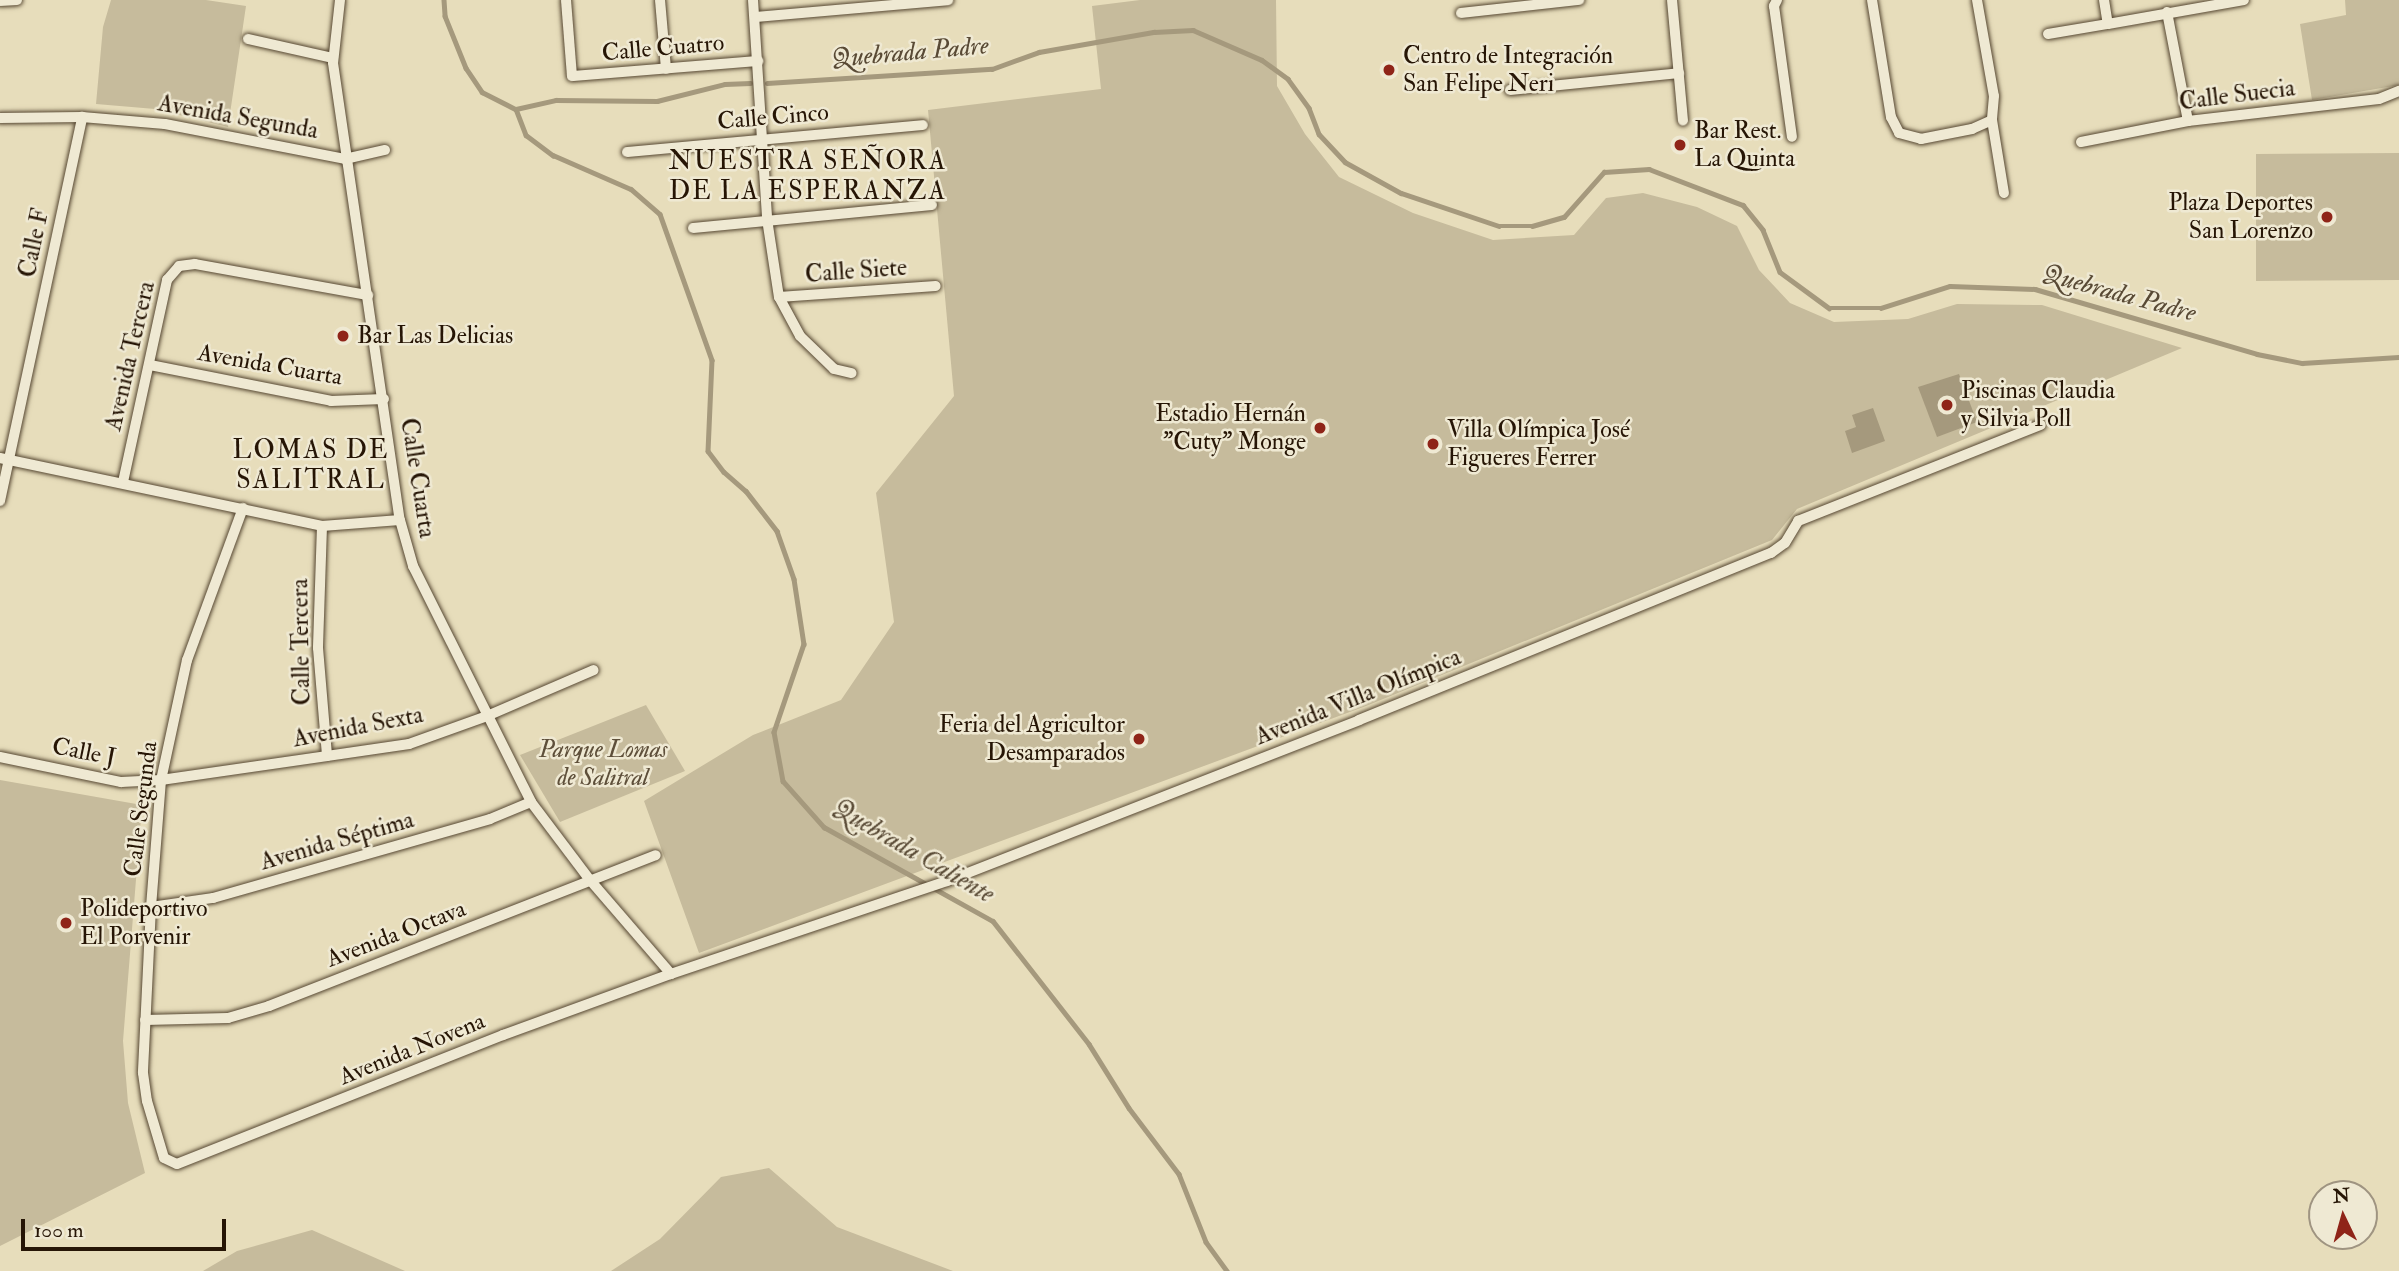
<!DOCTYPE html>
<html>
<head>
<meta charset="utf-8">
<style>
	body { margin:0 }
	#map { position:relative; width:2399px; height:1271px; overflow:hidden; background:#e7ddbb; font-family:"IM FELL Double Pica",serif }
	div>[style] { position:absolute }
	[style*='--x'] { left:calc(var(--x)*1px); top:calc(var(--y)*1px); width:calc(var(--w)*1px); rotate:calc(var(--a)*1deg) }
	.green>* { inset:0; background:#c6bb9c }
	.water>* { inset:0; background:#a5997d }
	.stream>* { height:4.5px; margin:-2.25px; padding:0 2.25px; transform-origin:2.25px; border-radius:2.25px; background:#a5997d }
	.roads { filter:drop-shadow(0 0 2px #564732) drop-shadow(0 0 2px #564732) }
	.street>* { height:10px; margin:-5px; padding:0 5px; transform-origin:5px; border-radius:5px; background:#efe9d3 }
	.dots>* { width:19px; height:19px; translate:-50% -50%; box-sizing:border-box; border:4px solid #efe9d3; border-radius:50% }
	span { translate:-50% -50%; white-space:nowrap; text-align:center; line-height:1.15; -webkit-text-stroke:5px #efe9d3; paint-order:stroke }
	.street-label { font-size:24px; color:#261505 }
	.poi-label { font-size:24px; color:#261505 }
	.left { translate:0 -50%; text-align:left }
	.right { translate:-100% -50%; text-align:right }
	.park-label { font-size:24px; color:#5e4f3a; font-style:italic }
	.water-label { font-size:26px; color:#594a35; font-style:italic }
	.neighbourhood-label { font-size:26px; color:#261505; letter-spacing:2px }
	.north { position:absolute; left:2308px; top:1180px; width:70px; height:70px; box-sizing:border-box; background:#efe9d3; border:2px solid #9f9481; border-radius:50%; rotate:355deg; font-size:19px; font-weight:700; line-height:28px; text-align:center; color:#261505 }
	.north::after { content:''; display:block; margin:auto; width:24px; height:32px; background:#8f2418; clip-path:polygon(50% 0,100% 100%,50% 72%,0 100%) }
	.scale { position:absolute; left:21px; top:1219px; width:205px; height:32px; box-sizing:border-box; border:4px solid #261505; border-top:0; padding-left:9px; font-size:21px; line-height:24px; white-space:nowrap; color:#261505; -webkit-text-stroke:5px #efe9d3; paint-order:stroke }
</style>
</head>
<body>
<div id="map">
	<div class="green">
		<i style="clip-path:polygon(111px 0,206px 0,246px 6px,228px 127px,155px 109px,96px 104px,103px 27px)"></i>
		<i style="clip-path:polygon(1140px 0,1276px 0,1277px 86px,1305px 134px,1339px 177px,1413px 213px,1493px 240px,1574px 235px,1606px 198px,1643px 193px,1697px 207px,1737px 226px,1759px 270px,1790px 303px,1834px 322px,1908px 319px,1957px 304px,2042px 305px,2182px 348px,1797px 509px,1772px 540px,1366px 706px,699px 953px,644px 801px,753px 735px,841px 700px,894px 622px,876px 493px,954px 396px,928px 110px,1101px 89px,1092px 6px)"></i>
		<i style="clip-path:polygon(2345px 0,2399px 0,2399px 85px,2312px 100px,2300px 24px,2346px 15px)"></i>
		<i style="clip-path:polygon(2399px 153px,2399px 280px,2256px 281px,2256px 154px)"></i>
		<i style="clip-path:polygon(646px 705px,685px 771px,560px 822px,520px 755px)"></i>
		<i style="clip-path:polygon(0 780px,142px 805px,123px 1041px,128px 1103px,145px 1173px,0 1246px)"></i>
		<i style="clip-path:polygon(769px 1168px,837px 1227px,953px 1271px,611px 1271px,660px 1239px,721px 1177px)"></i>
		<i style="clip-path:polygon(312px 1230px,405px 1271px,203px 1271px,237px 1251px)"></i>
	</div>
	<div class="water">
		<i style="clip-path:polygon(1959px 374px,1977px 422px,1937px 437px,1918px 387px)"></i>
		<i style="clip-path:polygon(1873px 408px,1885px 441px,1852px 453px,1845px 431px,1856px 427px,1852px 415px)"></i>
	</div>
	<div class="stream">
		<i style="--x:444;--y:0;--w:16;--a:86"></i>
		<i style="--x:445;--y:16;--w:56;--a:68"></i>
		<i style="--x:466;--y:68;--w:29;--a:56"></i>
		<i style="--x:482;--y:92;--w:38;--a:27"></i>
		<i style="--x:767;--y:83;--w:225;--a:-3.6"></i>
		<i style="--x:992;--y:69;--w:50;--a:-19.9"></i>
		<i style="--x:1039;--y:52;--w:117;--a:-9.9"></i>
		<i style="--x:1154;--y:32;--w:39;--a:-3"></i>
		<i style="--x:1193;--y:30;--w:75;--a:23.5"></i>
		<i style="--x:1262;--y:60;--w:32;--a:36"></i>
		<i style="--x:1288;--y:79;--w:36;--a:54"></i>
		<i style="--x:1309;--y:108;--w:28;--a:69"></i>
		<i style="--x:1319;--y:134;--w:38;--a:47"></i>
		<i style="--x:1345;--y:162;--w:64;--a:29"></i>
		<i style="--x:1401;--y:193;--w:103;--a:18.6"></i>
		<i style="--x:1499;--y:226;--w:33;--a:0"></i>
		<i style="--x:1532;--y:226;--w:33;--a:-16"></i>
		<i style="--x:1564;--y:217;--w:60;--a:-48.4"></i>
		<i style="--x:1604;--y:172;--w:45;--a:-3.8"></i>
		<i style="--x:1649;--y:169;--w:101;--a:21"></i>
		<i style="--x:1743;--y:205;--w:32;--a:51"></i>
		<i style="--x:1763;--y:230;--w:45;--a:68"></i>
		<i style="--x:1780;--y:272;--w:61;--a:36.3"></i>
		<i style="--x:1829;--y:308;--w:52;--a:0"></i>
		<i style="--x:1881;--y:308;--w:72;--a:-17.7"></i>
		<i style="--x:1950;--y:286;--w:85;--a:2"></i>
		<i style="--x:2035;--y:289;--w:231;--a:16.3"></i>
		<i style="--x:2257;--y:354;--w:46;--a:11.3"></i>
		<i style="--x:2302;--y:363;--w:97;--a:-3.5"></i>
		<i style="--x:516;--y:109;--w:28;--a:69"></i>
		<i style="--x:526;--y:135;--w:34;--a:37"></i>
		<i style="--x:553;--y:155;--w:85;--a:23.6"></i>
		<i style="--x:631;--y:189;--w:38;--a:41"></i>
		<i style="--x:660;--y:214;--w:155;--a:70.4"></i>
		<i style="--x:712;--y:360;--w:91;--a:92.5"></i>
		<i style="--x:708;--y:451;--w:26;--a:53"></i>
		<i style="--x:724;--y:472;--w:29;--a:41"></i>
		<i style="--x:746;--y:491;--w:51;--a:52.2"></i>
		<i style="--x:777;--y:531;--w:51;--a:70.5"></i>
		<i style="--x:794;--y:579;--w:66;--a:81.3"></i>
		<i style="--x:804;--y:644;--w:93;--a:108.8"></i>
		<i style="--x:774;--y:732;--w:50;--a:79.6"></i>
		<i style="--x:783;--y:781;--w:62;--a:48.3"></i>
		<i style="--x:824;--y:827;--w:193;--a:29.1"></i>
		<i style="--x:993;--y:921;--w:156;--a:52"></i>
		<i style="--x:1089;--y:1044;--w:75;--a:58"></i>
		<i style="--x:1129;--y:1108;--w:83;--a:52.9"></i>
		<i style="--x:1179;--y:1174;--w:73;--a:68.3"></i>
		<i style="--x:1206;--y:1242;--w:36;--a:54"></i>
		<i style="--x:516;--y:109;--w:41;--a:-12.7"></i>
		<i style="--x:556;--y:100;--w:101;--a:0.6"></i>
		<i style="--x:657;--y:101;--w:70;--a:-14"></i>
		<i style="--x:725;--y:84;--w:25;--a:-2"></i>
	</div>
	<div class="roads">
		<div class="street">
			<i style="--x:340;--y:0;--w:63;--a:96.3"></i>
			<i style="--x:333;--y:63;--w:462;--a:81.7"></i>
			<i style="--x:400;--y:520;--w:48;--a:74.2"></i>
			<i style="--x:413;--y:566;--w:264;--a:63.4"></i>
			<i style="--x:531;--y:802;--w:98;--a:52.9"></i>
			<i style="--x:590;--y:880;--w:124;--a:49.2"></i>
			<i style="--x:566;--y:0;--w:76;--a:85.5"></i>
			<i style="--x:572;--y:76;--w:187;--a:-4.6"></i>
			<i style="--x:660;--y:0;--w:69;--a:85"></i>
			<i style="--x:753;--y:0;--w:219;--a:86.3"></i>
			<i style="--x:767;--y:219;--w:79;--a:81.3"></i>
			<i style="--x:779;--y:297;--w:44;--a:61.7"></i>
			<i style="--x:800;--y:336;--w:47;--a:44.1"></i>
			<i style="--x:834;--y:369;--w:18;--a:13"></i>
			<i style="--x:1672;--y:0;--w:121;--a:84.8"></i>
			<i style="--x:1777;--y:0;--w:7;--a:117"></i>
			<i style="--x:1774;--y:6;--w:132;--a:82.2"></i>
			<i style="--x:1872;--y:0;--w:119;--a:80.8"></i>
			<i style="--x:1891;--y:117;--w:18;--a:63"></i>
			<i style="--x:1899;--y:133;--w:23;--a:15"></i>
			<i style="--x:1921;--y:139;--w:52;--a:-11.1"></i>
			<i style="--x:1972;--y:129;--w:22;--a:-24"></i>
			<i style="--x:1977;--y:0;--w:97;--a:80"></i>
			<i style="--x:1994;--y:96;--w:24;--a:95"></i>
			<i style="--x:1992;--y:120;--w:74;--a:80.7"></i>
			<i style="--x:2104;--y:0;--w:24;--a:81"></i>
			<i style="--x:2108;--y:24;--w:138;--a:-10"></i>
			<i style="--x:0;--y:1;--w:17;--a:-3"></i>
			<i style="--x:2167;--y:12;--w:111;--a:79.1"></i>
			<i style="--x:1461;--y:13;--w:119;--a:-6.3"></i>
			<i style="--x:755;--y:17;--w:194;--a:-5"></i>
			<i style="--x:2048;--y:34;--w:61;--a:-9.5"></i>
			<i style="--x:248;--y:39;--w:87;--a:12.6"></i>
			<i style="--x:1510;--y:90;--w:170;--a:-5.7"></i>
			<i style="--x:0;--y:118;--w:82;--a:-0.7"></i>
			<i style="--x:82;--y:117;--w:83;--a:4.8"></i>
			<i style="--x:165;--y:124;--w:183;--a:11"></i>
			<i style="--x:345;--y:159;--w:41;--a:-12.7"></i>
			<i style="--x:2081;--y:142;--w:109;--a:-11.1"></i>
			<i style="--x:2188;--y:121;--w:192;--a:-6.6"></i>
			<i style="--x:2379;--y:99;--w:22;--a:-22"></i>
			<i style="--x:627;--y:152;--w:297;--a:-5.2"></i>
			<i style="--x:693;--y:228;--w:240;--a:-5.5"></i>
			<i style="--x:779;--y:297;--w:157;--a:-4"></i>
			<i style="--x:150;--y:365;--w:185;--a:11.2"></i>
			<i style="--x:331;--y:401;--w:53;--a:-2.2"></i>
			<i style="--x:0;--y:458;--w:329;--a:11.9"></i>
			<i style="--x:322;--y:526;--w:78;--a:-4.4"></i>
			<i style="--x:123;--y:482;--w:207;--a:-77.7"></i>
			<i style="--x:167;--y:280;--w:18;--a:-49"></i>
			<i style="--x:179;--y:266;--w:16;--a:-7"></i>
			<i style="--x:195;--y:264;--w:176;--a:10.2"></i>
			<i style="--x:0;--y:501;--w:393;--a:-77.9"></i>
			<i style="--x:243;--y:508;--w:162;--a:110.2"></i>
			<i style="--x:187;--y:660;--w:123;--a:102.2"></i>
			<i style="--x:161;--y:780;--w:127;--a:94.5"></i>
			<i style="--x:151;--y:907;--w:166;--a:92.8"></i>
			<i style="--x:143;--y:1073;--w:28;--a:82"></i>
			<i style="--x:147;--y:1101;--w:59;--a:73.4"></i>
			<i style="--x:164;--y:1158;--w:14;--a:25"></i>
			<i style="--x:177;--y:1164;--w:351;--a:-21.6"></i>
			<i style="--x:503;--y:1035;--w:179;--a:-20"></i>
			<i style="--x:671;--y:974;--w:291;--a:-18.6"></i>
			<i style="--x:947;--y:881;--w:442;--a:-21.3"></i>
			<i style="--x:1359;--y:720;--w:445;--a:-22.1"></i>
			<i style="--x:1771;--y:553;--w:17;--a:-36"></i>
			<i style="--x:1785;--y:543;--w:26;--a:-59"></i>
			<i style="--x:1798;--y:521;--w:261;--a:-21.6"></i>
			<i style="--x:322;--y:526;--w:122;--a:91.9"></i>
			<i style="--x:318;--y:648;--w:108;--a:85.2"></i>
			<i style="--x:0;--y:757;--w:124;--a:11.7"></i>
			<i style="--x:121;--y:782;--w:40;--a:-2.9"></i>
			<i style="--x:161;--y:780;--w:168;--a:-8.2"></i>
			<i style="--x:327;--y:756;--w:83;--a:-8.3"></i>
			<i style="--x:409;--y:744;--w:83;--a:-19.7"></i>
			<i style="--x:487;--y:716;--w:116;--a:-23.3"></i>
			<i style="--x:151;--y:907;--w:63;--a:-8.3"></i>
			<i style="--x:213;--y:898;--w:288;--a:-15.9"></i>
			<i style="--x:490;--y:819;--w:44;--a:-22.5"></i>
			<i style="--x:145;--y:1020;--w:83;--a:-1.4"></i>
			<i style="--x:228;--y:1018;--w:43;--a:-16.3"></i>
			<i style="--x:269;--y:1006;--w:415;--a:-21.3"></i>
		</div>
	</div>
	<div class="dots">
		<i style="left:1389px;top:70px;background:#8f2418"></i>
		<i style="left:1680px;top:145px;background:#8f2418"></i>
		<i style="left:2327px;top:217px;background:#8f2418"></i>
		<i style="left:343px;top:336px;background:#8f2418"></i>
		<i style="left:1947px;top:405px;background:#8f2418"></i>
		<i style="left:1320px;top:428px;background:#8f2418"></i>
		<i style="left:1433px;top:444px;background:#8f2418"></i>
		<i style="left:1139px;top:739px;background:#8f2418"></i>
		<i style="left:66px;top:923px;background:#8f2418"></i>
	</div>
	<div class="street-label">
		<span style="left:663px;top:48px;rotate:-5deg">Calle Cuatro</span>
		<span style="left:2237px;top:95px;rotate:-7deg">Calle Suecia</span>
		<span style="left:238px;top:117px;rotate:10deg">Avenida Segunda</span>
		<span style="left:773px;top:117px;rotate:-5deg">Calle Cinco</span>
		<span style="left:34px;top:243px;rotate:-78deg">Calle F</span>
		<span style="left:856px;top:271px;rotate:-4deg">Calle Siete</span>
		<span style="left:130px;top:356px;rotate:-77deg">Avenida Tercera</span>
		<span style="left:270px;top:365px;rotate:10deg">Avenida Cuarta</span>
		<span style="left:418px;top:478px;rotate:81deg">Calle Cuarta</span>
		<span style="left:301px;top:642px;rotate:-91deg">Calle Tercera</span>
		<span style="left:1358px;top:697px;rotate:-22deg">Avenida Villa Olímpica</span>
		<span style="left:358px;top:727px;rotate:-11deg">Avenida Sexta</span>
		<span style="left:84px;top:752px;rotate:11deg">Calle J</span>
		<span style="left:141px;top:809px;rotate:-83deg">Calle Segunda</span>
		<span style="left:337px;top:841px;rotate:-16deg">Avenida Séptima</span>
		<span style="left:396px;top:934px;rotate:-21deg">Avenida Octava</span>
		<span style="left:412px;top:1049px;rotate:-22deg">Avenida Novena</span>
	</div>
	<div class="poi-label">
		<span class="left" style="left:1403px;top:70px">Centro de Integración<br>San Felipe Neri</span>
		<span class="left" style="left:1694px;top:145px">Bar Rest.<br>La Quinta</span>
		<span class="right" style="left:2313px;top:217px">Plaza Deportes<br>San Lorenzo</span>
		<span class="left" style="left:357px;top:336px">Bar Las Delicias</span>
		<span class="left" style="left:1961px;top:405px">Piscinas Claudia<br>y Silvia Poll</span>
		<span class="right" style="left:1306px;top:428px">Estadio Hernán<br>"Cuty" Monge</span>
		<span class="left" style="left:1447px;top:444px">Villa Olímpica José<br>Figueres Ferrer</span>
		<span class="right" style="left:1125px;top:739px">Feria del Agricultor<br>Desamparados</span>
		<span class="left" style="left:80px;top:923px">Polideportivo<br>El Porvenir</span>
	</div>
	<div class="park-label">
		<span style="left:603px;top:764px">Parque Lomas<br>de Salitral</span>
	</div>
	<div class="water-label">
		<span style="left:910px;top:53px;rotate:-5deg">Quebrada Padre</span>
		<span style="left:2119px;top:294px;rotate:15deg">Quebrada Padre</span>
		<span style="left:913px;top:852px;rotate:30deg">Quebrada Caliente</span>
	</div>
	<div class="neighbourhood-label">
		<span style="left:808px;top:177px">NUESTRA SEÑORA<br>DE LA ESPERANZA</span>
		<span style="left:311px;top:466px">LOMAS DE<br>SALITRAL</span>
	</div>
	<div class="north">N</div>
	<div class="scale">100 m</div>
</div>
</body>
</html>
